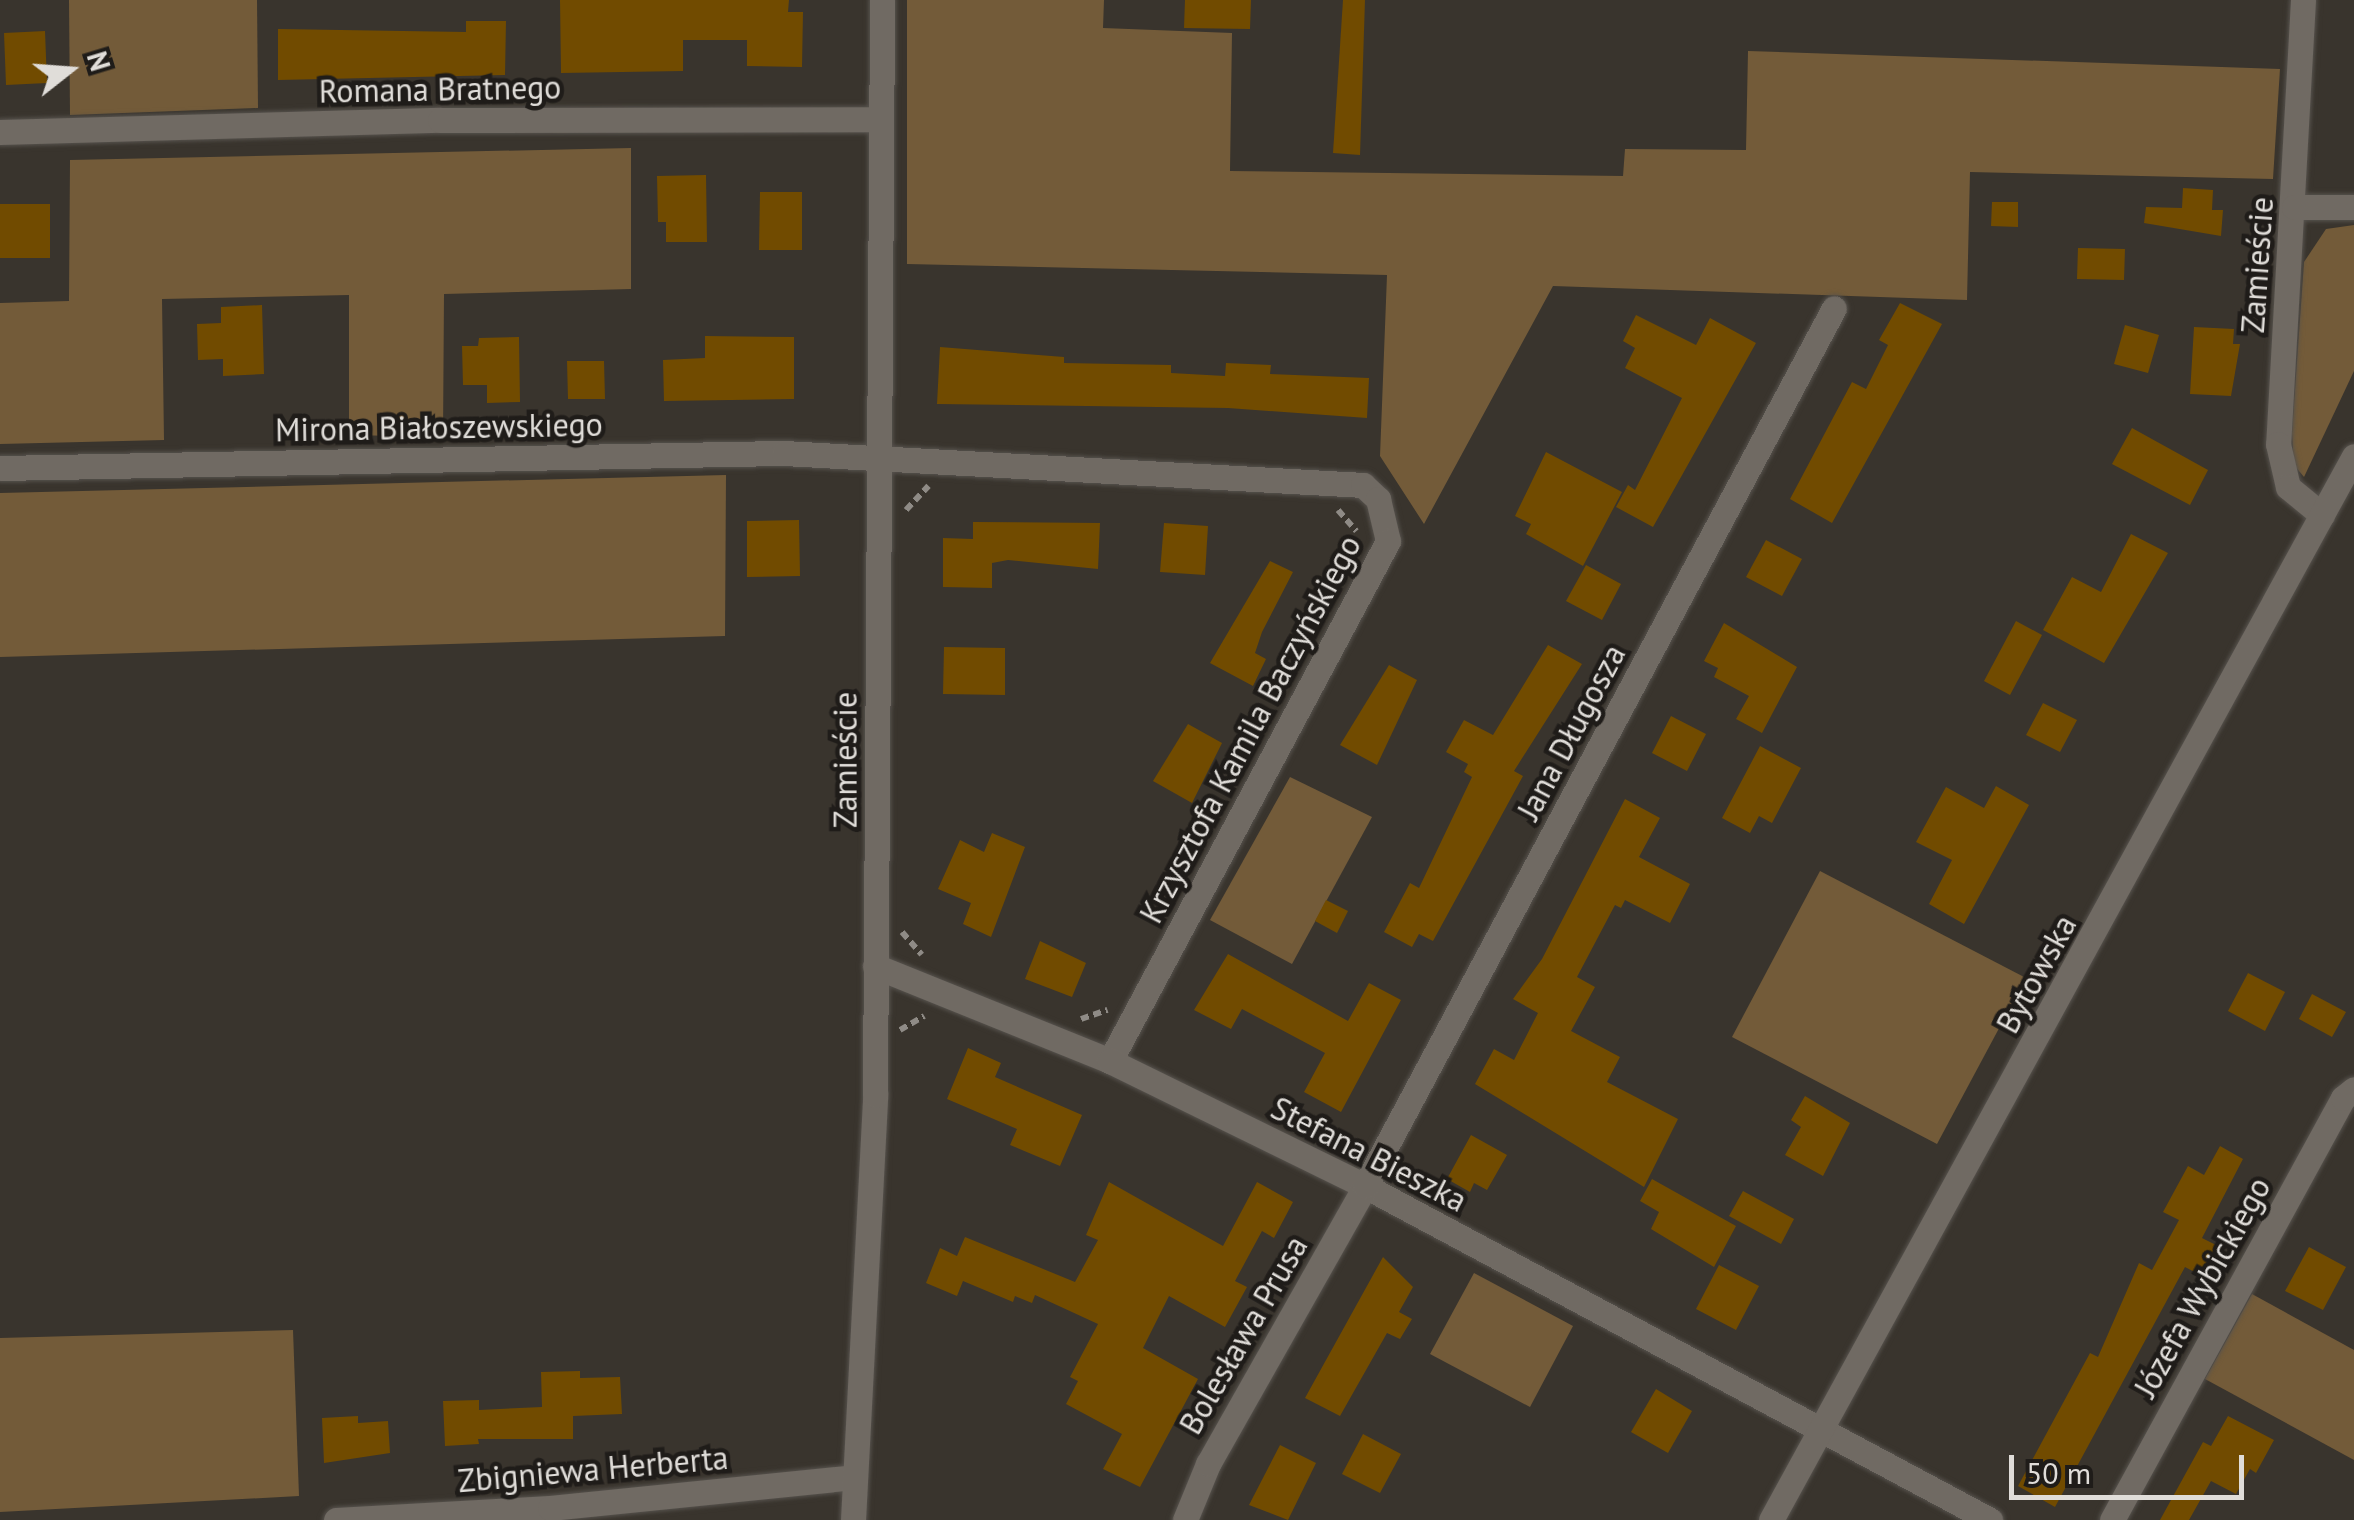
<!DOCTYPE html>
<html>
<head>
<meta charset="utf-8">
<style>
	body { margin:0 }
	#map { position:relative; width:2354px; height:1520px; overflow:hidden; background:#39342d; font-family:"PT Sans",sans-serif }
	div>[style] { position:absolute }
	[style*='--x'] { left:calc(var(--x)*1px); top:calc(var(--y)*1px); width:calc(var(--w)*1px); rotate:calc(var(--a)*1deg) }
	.green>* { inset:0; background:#735b39 }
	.building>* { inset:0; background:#714b00 }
	.path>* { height:6px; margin-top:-3px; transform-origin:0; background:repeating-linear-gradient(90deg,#8f8b86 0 8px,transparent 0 13px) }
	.roads { filter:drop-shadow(0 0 2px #56524d) drop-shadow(0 0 2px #56524d) }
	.minor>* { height:25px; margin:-12.5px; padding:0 12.5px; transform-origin:12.5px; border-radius:12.5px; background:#706a63 }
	span { translate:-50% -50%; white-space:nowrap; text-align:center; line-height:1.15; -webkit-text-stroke:9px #1f1c19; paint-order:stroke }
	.street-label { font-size:32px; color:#e0ddd9 }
	.north { position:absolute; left:20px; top:20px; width:100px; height:100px; -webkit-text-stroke:8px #1f1c19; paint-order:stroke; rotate:73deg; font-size:28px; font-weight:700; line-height:40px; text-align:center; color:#e0ddd9 }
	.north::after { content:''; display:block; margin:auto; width:35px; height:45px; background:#e0ddd9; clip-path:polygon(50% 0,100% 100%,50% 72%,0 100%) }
	.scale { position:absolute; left:2009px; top:1455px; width:235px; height:45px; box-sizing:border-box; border:5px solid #e0ddd9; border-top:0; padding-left:12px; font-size:30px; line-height:35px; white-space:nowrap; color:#e0ddd9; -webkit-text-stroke:8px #1f1c19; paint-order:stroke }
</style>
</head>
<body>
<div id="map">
	<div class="green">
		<i style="clip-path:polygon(69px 0,257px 0,258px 108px,70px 115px)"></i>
		<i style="clip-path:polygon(907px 0,1104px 0,1103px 28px,1232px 33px,1230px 171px,1623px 176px,1625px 149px,1746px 150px,1748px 51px,2280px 69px,2273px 179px,1970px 172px,1967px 300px,1553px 286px,1424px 524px,1380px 456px,1387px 275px,907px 264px)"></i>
		<i style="clip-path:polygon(631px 148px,631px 289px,444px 294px,443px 437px,349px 435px,349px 295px,162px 299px,164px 440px,0 444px,0 303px,69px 301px,70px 160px)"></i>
		<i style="clip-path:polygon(2354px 225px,2354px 371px,2304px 477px,2294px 465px,2292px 433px,2304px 262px,2326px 229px)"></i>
		<i style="clip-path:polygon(726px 475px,725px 636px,0 657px,0 493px)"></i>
		<i style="clip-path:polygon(1290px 777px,1372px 817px,1292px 964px,1210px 920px)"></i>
		<i style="clip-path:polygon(1820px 871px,2026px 978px,1937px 1144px,1732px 1037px)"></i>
		<i style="clip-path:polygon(1474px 1273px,1573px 1326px,1530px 1407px,1430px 1354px)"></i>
		<i style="clip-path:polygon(2252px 1294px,2354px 1350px,2354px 1460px,2205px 1379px)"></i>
		<i style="clip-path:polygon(293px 1330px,299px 1496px,0 1512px,0 1338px)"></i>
	</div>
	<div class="building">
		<i style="clip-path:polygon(560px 0,789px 0,788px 12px,803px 12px,802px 67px,747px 66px,747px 40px,683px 40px,683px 71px,561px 73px)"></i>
		<i style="clip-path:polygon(1185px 0,1251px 0,1250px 29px,1184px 28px)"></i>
		<i style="clip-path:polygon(1343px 0,1365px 0,1360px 155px,1333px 153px)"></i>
		<i style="clip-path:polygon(466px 21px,506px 21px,505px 75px,278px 80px,278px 29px,466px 32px)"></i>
		<i style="clip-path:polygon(45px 31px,47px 83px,6px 85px,4px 33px)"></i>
		<i style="clip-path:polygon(706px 175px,707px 242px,666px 242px,666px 222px,658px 222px,657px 176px)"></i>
		<i style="clip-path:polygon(2183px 188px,2213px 190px,2212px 210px,2223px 210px,2221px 236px,2144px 223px,2146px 207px,2182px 208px)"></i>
		<i style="clip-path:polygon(760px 192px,802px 192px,802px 250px,759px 250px)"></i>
		<i style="clip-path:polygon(1992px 202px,2018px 202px,2018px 227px,1991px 226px)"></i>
		<i style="clip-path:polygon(0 204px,50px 204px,50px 258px,0 258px)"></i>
		<i style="clip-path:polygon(2078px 248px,2125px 249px,2124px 280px,2077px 279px)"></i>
		<i style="clip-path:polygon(1900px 303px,1942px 324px,1832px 523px,1790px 499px,1852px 382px,1866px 389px,1888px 345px,1879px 340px)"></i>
		<i style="clip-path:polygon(262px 305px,264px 374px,223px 376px,223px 359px,198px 360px,197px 324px,221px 323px,221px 307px)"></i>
		<i style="clip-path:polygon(1636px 315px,1696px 345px,1710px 318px,1756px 343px,1653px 527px,1616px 507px,1628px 485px,1635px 490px,1682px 398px,1625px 368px,1635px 348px,1623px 341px)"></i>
		<i style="clip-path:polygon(2125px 325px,2159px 335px,2148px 373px,2114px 364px)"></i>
		<i style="clip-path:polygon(2194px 327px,2234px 329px,2233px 344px,2240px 344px,2231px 396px,2190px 394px)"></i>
		<i style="clip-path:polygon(705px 336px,794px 337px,794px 399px,664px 401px,663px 360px,705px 358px)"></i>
		<i style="clip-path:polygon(519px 337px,520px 402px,487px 403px,487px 385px,463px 385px,462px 346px,478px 346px,479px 338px)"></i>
		<i style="clip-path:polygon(940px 347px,1064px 357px,1064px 363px,1171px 365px,1171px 373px,1225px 376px,1226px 363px,1271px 365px,1270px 374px,1369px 378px,1367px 418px,1228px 408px,937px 404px)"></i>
		<i style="clip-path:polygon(567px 361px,604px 361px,605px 399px,568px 399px)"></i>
		<i style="clip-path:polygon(2132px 428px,2208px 470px,2190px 505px,2112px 464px)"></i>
		<i style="clip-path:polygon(1546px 452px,1622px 492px,1583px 566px,1526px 534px,1531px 524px,1515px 516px)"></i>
		<i style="clip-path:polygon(799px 520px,800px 576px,747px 577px,747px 521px)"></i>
		<i style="clip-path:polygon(973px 522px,1100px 523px,1098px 569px,1008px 560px,992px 563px,992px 588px,943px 587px,943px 538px,973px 539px)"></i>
		<i style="clip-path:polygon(1164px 523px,1208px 526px,1205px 575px,1160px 572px)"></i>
		<i style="clip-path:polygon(2131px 534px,2168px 553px,2104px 663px,2043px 630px,2072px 577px,2101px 592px)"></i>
		<i style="clip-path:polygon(1766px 540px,1802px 559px,1782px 596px,1746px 577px)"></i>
		<i style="clip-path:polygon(1270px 561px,1293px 572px,1262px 632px,1255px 653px,1266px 659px,1253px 686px,1210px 663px)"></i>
		<i style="clip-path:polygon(1586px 565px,1621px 584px,1602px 620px,1566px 601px)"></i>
		<i style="clip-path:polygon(2016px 621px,2042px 635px,2010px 695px,1984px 681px)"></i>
		<i style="clip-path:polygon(1724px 623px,1797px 667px,1762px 733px,1736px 719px,1749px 696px,1714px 677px,1718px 668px,1704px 661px)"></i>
		<i style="clip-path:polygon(1548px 645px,1582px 664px,1514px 771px,1523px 776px,1433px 941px,1419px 934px,1412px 947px,1384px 932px,1410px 883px,1419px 888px,1472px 777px,1464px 772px,1468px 764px,1446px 752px,1464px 720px,1493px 735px)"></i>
		<i style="clip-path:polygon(944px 647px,1005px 648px,1005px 695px,943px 694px)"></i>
		<i style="clip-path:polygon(1389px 665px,1417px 680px,1377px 765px,1340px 745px)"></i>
		<i style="clip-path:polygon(2043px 703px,2077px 720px,2060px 752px,2026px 735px)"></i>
		<i style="clip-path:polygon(1671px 716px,1706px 734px,1687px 771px,1652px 753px)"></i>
		<i style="clip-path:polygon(1188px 724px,1222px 743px,1192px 803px,1153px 781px)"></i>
		<i style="clip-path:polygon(1760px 746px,1801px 768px,1772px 823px,1759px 816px,1750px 833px,1722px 818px)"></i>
		<i style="clip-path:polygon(1996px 786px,2029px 805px,1964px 924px,1929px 904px,1952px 860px,1916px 842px,1946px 787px,1984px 808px)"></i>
		<i style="clip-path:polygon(1625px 799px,1660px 818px,1639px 857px,1690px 884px,1670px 923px,1625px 900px,1621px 908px,1615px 905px,1577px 977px,1595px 987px,1571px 1031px,1620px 1057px,1607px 1082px,1678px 1119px,1644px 1187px,1475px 1084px,1494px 1049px,1514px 1060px,1538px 1013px,1513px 999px,1542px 959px)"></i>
		<i style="clip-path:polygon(992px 833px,1025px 847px,991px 937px,963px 924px,971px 903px,938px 889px,960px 840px,984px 852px)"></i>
		<i style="clip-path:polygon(1326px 900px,1348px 911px,1337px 933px,1315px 921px)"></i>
		<i style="clip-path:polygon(1040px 941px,1086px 963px,1072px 997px,1025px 979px)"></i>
		<i style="clip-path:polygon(1228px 954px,1348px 1021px,1369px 983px,1401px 1000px,1341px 1112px,1304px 1092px,1325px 1053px,1242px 1009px,1231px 1029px,1194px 1010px)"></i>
		<i style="clip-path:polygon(2248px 973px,2285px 992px,2265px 1031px,2228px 1011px)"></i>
		<i style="clip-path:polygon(2312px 994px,2346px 1012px,2332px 1037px,2299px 1019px)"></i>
		<i style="clip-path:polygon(968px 1048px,1001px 1063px,995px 1077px,1082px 1115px,1060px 1166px,1010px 1145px,1017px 1129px,947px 1099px)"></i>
		<i style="clip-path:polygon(1805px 1096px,1850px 1123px,1823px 1176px,1785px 1155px,1801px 1127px,1791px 1120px)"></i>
		<i style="clip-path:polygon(1471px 1135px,1507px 1155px,1487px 1190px,1474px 1183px,1470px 1192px,1447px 1179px)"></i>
		<i style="clip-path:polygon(2220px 1146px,2243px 1159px,2202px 1238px,2222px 1248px,2206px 1278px,2185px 1267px,2055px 1507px,2018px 1486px,2090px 1353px,2098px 1357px,2139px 1263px,2152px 1270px,2179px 1220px,2163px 1212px,2188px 1166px,2204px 1175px)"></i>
		<i style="clip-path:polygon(1652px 1179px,1736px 1226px,1714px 1267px,1651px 1229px,1659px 1212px,1640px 1201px)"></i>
		<i style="clip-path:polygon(1109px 1182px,1223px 1246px,1257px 1182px,1293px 1202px,1274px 1238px,1262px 1231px,1235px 1281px,1247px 1287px,1225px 1327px,1169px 1296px,1143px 1348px,1198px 1379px,1140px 1487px,1103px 1469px,1122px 1434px,1066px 1404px,1078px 1381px,1070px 1377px,1098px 1324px,1035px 1295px,1032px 1303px,1015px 1296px,1013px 1302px,963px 1281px,957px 1296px,926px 1283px,940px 1248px,957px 1256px,965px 1237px,1075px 1282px,1098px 1240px,1086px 1235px)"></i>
		<i style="clip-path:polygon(1743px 1191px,1794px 1219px,1781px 1244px,1729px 1216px)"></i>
		<i style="clip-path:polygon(2309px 1247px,2346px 1267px,2323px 1310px,2285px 1291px)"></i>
		<i style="clip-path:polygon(1383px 1257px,1413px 1287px,1399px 1312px,1412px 1319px,1400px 1339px,1387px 1333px,1340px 1416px,1305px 1398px)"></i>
		<i style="clip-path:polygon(1719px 1265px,1759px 1286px,1736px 1330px,1696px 1309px)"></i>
		<i style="clip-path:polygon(580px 1371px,580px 1378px,620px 1377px,622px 1414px,573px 1416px,573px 1439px,478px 1439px,479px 1444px,445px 1446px,443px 1401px,479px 1400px,479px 1410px,542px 1407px,541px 1372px)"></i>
		<i style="clip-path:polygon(1656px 1389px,1692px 1411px,1668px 1453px,1631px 1432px)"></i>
		<i style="clip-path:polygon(358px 1416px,358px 1423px,388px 1421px,390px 1453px,324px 1463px,322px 1418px)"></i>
		<i style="clip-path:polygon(2228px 1416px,2274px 1440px,2256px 1473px,2250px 1469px,2236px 1494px,2211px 1481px,2189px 1520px,2160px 1520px,2203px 1442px,2211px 1446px)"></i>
		<i style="clip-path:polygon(1363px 1434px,1401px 1454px,1380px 1493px,1342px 1474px)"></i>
		<i style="clip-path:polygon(1280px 1445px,1316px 1463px,1288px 1520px,1249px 1505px)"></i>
	</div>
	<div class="path">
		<i style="--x:906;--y:510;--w:33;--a:-47"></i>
		<i style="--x:1338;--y:510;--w:28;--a:49"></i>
		<i style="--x:902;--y:932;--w:30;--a:49"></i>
		<i style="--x:1081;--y:1019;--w:28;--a:-19"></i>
		<i style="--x:900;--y:1030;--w:28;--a:-30"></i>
	</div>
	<div class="roads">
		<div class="minor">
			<i style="--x:2303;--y:0;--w:445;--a:93.2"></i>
			<i style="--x:2278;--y:444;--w:44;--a:76.9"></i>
			<i style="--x:2288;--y:487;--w:44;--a:39.5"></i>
			<i style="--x:0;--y:132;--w:440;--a:-1.6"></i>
			<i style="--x:440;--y:120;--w:441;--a:-0.1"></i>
			<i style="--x:2294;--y:207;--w:60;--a:0"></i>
			<i style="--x:0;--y:468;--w:784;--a:-1.1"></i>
			<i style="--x:784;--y:453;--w:580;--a:3.16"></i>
			<i style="--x:1363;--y:485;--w:21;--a:43"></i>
			<i style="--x:1378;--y:499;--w:43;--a:76.6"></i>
			<i style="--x:1388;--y:541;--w:590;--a:118.13"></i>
			<i style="--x:875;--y:966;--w:253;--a:22"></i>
			<i style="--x:1110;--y:1061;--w:284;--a:26.1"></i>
			<i style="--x:1365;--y:1186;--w:709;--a:28.12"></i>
			<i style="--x:336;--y:1520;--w:214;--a:-3.2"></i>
			<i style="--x:550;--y:1508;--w:306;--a:-5.8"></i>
			<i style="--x:853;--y:1520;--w:426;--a:-87"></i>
			<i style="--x:875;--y:1095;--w:1095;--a:-89.63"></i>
			<i style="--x:1185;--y:1520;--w:61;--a:-67.7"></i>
			<i style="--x:1208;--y:1464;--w:319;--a:-60.5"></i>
			<i style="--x:1365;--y:1186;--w:995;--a:-61.89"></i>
			<i style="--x:1771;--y:1520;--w:1213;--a:-61.28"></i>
			<i style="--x:2112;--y:1520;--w:481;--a:-61.3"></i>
			<i style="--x:2343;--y:1098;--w:14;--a:-39"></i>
		</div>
	</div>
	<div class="street-label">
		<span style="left:440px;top:89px;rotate:-1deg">Romana Bratnego</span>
		<span style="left:2257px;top:265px;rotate:-86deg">Zamieście</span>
		<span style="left:439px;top:427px;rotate:-1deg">Mirona Białoszewskiego</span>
		<span style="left:1250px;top:729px;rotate:-62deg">Krzysztofa Kamila Baczyńskiego</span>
		<span style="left:1571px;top:732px;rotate:-62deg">Jana Długosza</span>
		<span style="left:845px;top:760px;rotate:-90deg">Zamieście</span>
		<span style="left:2036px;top:974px;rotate:-61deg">Bytowska</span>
		<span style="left:1369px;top:1154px;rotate:27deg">Stefana Bieszka</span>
		<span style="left:2202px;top:1287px;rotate:-61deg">Józefa Wybickiego</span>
		<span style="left:1243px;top:1335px;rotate:-60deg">Bolesława Prusa</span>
		<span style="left:593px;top:1469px;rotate:-5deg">Zbigniewa Herberta</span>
	</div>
	<div class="north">N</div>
	<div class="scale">50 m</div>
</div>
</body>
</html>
